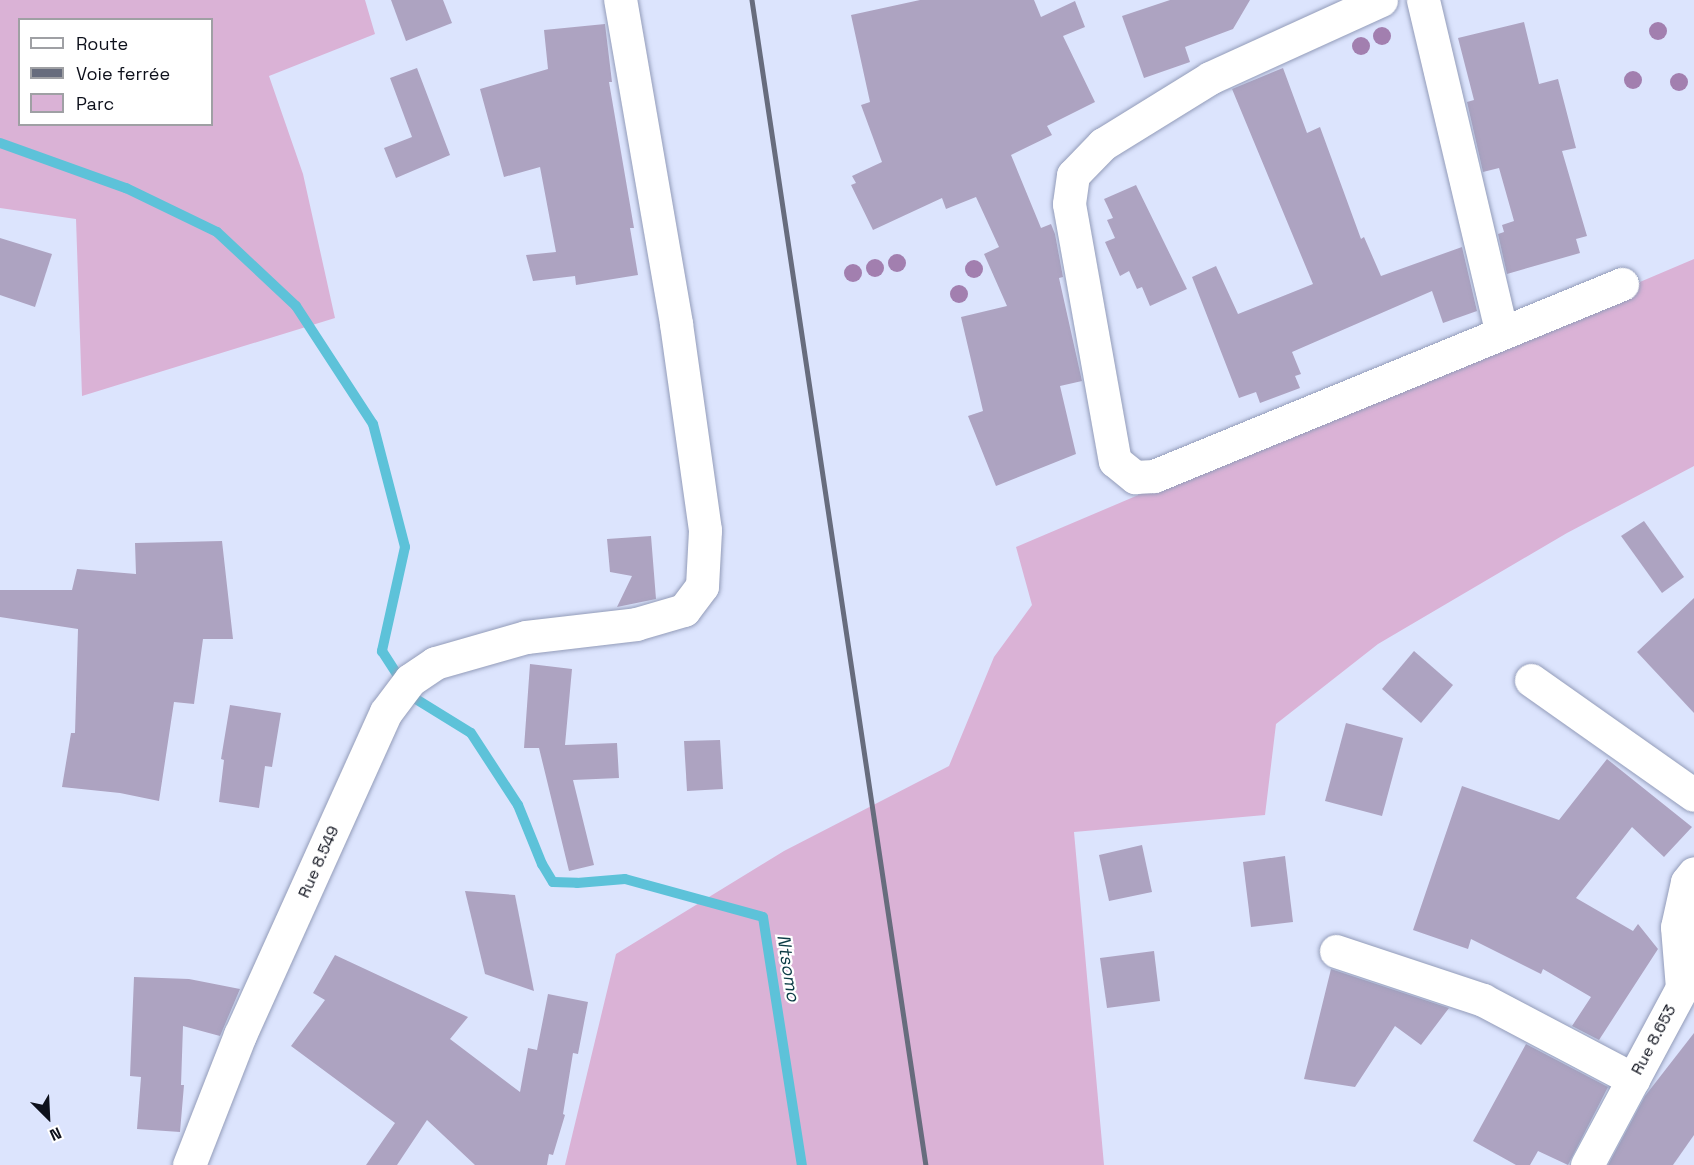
<!DOCTYPE html>
<html>
<head>
<meta charset="utf-8">
<style>
	body { margin:0 }
	#map { position:relative; width:1694px; height:1165px; overflow:hidden; background:#dce4fd; font-family:"Space Grotesk",sans-serif }
	div>[style] { position:absolute }
	[style*='--x'] { left:calc(var(--x)*1px); top:calc(var(--y)*1px); width:calc(var(--w)*1px); rotate:calc(var(--a)*1deg) }
	.green>* { inset:0; background:#dab2d6 }
	.stream>* { height:10px; margin:-5px; padding:0 5px; transform-origin:5px; border-radius:5px; background:#5dc2d9 }
	.building>* { inset:0; background:#ada3c1 }
	.roads { filter:drop-shadow(0 0 2px #939cb9) drop-shadow(0 0 2px #939cb9) }
	.minor>* { height:33px; margin:-16.5px; padding:0 16.5px; transform-origin:16.5px; border-radius:16.5px; background:#fff }
	.rail>* { height:4.5px; margin:-2.25px; padding:0 2.25px; transform-origin:2.25px; border-radius:2.25px; background:#676c7d }
	.trees>* { width:18px; height:18px; margin:-9px; border-radius:50%; background:#a27faf }
	span { translate:-50% -50%; white-space:nowrap; text-align:center; line-height:1.15; -webkit-text-stroke:4.5px #fff; paint-order:stroke }
	.street-label { font-size:16px; color:#0e111c }
	.water-label { font-size:18px; color:#0b3b45; font-style:italic }
	.legend { position:absolute; left:18px; top:18px; width:195px; height:108px; box-sizing:border-box; background:#fff; border:2px solid #9fa0a4; margin:0; padding:8px 10px; list-style:none; font-size:18px; color:#0e111c }
	.legend li { display:flex; align-items:center; gap:12px; height:30px }
	.legend b { width:30px; border:2px solid #9fa0a4 }
	.north { position:absolute; left:18px; top:1087px; width:60px; height:60px; -webkit-text-stroke:4px #fff; paint-order:stroke; rotate:156deg; font-size:16px; font-weight:700; line-height:24px; text-align:center; color:#0e111c }
	.north::after { content:''; display:block; margin:auto; width:21px; height:27px; background:#0e111c; clip-path:polygon(50% 0,100% 100%,50% 72%,0 100%) }
</style>
</head>
<body>
<div id="map">
	<div class="green">
		<i style="clip-path:polygon(evenodd,0 0,365px 0,375px 34px,269px 76px,303px 174px,335px 318px,82px 396px,76px 219px,0 208px,0 0,20px 20px,212px 20px,212px 124px,20px 124px,20px 20px)"></i>
		<i style="clip-path:polygon(1694px 259px,1694px 466px,1567px 533px,1378px 644px,1276px 724px,1265px 815px,1074px 832px,1104px 1165px,565px 1165px,616px 954px,784px 851px,949px 766px,994px 657px,1032px 605px,1016px 547px)"></i>
	</div>
	<div class="stream">
		<i style="--x:0;--y:143;--w:134;--a:19.7"></i>
		<i style="--x:126;--y:188;--w:101;--a:25.8"></i>
		<i style="--x:217;--y:232;--w:108;--a:43.1"></i>
		<i style="--x:296;--y:306;--w:141;--a:56.9"></i>
		<i style="--x:373;--y:424;--w:127;--a:75.4"></i>
		<i style="--x:405;--y:547;--w:107;--a:102.5"></i>
		<i style="--x:382;--y:651;--w:54;--a:57.2"></i>
		<i style="--x:411;--y:696;--w:70;--a:31.7"></i>
		<i style="--x:471;--y:733;--w:86;--a:56.9"></i>
		<i style="--x:518;--y:805;--w:64;--a:67.9"></i>
		<i style="--x:542;--y:864;--w:21;--a:59"></i>
		<i style="--x:553;--y:882;--w:24;--a:2"></i>
		<i style="--x:577;--y:883;--w:48;--a:-4.8"></i>
		<i style="--x:625;--y:879;--w:143;--a:15.4"></i>
		<i style="--x:763;--y:917;--w:251;--a:81.1"></i>
	</div>
	<div class="building">
		<i style="clip-path:polygon(391px 0,443px 0,452px 23px,406px 41px)"></i>
		<i style="clip-path:polygon(920px 0,1034px 0,1041px 17px,1075px 1px,1085px 27px,1063px 36px,1095px 102px,1047px 126px,1052px 135px,1011px 155px,1041px 228px,1051px 224px,1055px 234px,1063px 277px,1059px 278px,1082px 381px,1060px 386px,1076px 454px,996px 486px,968px 416px,983px 411px,961px 317px,1007px 306px,984px 254px,999px 247px,976px 197px,946px 209px,942px 198px,873px 230px,851px 185px,856px 183px,852px 176px,882px 162px,861px 105px,870px 102px,851px 15px)"></i>
		<i style="clip-path:polygon(1170px 0,1250px 0,1233px 29px,1185px 47px,1190px 62px,1144px 78px,1122px 16px)"></i>
		<i style="clip-path:polygon(1524px 22px,1539px 84px,1558px 79px,1576px 148px,1562px 151px,1587px 236px,1576px 239px,1580px 253px,1507px 274px,1498px 234px,1504px 232px,1502px 225px,1514px 221px,1499px 168px,1483px 172px,1467px 102px,1474px 100px,1458px 38px)"></i>
		<i style="clip-path:polygon(605px 24px,612px 82px,609px 82px,634px 228px,630px 228px,638px 275px,576px 285px,575px 276px,533px 281px,526px 255px,556px 252px,540px 167px,504px 177px,480px 89px,548px 69px,544px 30px)"></i>
		<i style="clip-path:polygon(417px 68px,450px 155px,396px 178px,384px 148px,412px 137px,390px 78px)"></i>
		<i style="clip-path:polygon(1283px 68px,1307px 133px,1320px 127px,1361px 239px,1364px 237px,1381px 276px,1462px 247px,1477px 311px,1443px 323px,1432px 291px,1292px 352px,1301px 374px,1295px 376px,1300px 388px,1260px 403px,1256px 392px,1239px 398px,1192px 277px,1216px 266px,1238px 314px,1313px 284px,1232px 89px)"></i>
		<i style="clip-path:polygon(1136px 185px,1187px 289px,1150px 306px,1142px 287px,1137px 289px,1129px 271px,1120px 276px,1105px 242px,1115px 238px,1107px 220px,1113px 218px,1104px 199px)"></i>
		<i style="clip-path:polygon(0 238px,52px 254px,35px 307px,0 295px)"></i>
		<i style="clip-path:polygon(1644px 521px,1684px 577px,1662px 593px,1621px 536px)"></i>
		<i style="clip-path:polygon(651px 536px,656px 599px,617px 607px,632px 576px,610px 572px,607px 539px)"></i>
		<i style="clip-path:polygon(222px 541px,233px 639px,203px 639px,194px 704px,174px 702px,159px 801px,120px 793px,62px 787px,71px 733px,75px 733px,78px 629px,0 617px,0 590px,72px 590px,77px 569px,136px 574px,135px 543px)"></i>
		<i style="clip-path:polygon(1694px 598px,1694px 713px,1637px 652px)"></i>
		<i style="clip-path:polygon(1414px 651px,1453px 685px,1421px 723px,1382px 689px)"></i>
		<i style="clip-path:polygon(530px 664px,572px 669px,565px 745px,617px 743px,619px 778px,573px 780px,594px 865px,569px 871px,539px 748px,524px 748px)"></i>
		<i style="clip-path:polygon(230px 705px,281px 713px,272px 767px,265px 766px,259px 808px,219px 802px,224px 760px,221px 759px)"></i>
		<i style="clip-path:polygon(1346px 723px,1403px 738px,1382px 816px,1325px 801px)"></i>
		<i style="clip-path:polygon(720px 740px,723px 789px,687px 791px,684px 741px)"></i>
		<i style="clip-path:polygon(1607px 759px,1692px 827px,1664px 857px,1632px 827px,1576px 898px,1633px 931px,1638px 924px,1658px 949px,1599px 1040px,1572px 1026px,1591px 997px,1543px 969px,1541px 974px,1471px 939px,1468px 949px,1413px 930px,1462px 786px,1559px 820px)"></i>
		<i style="clip-path:polygon(1142px 845px,1152px 892px,1109px 901px,1099px 855px)"></i>
		<i style="clip-path:polygon(1285px 856px,1293px 922px,1251px 927px,1243px 862px)"></i>
		<i style="clip-path:polygon(465px 891px,515px 895px,534px 991px,485px 974px)"></i>
		<i style="clip-path:polygon(1154px 951px,1160px 1001px,1107px 1008px,1100px 958px)"></i>
		<i style="clip-path:polygon(335px 955px,468px 1017px,450px 1039px,520px 1092px,528px 1048px,537px 1050px,548px 994px,588px 1002px,578px 1054px,573px 1053px,563px 1114px,565px 1115px,553px 1155px,549px 1154px,547px 1165px,475px 1165px,427px 1120px,397px 1165px,366px 1165px,395px 1123px,291px 1046px,325px 1000px,313px 993px)"></i>
		<i style="clip-path:polygon(1331px 969px,1449px 1008px,1421px 1045px,1395px 1026px,1355px 1087px,1304px 1079px)"></i>
		<i style="clip-path:polygon(134px 977px,189px 979px,240px 989px,220px 1036px,183px 1026px,181px 1085px,184px 1085px,180px 1132px,137px 1129px,141px 1077px,130px 1076px)"></i>
		<i style="clip-path:polygon(1694px 1033px,1694px 1135px,1673px 1165px,1608px 1165px,1645px 1096px)"></i>
		<i style="clip-path:polygon(1526px 1044px,1608px 1087px,1568px 1165px,1538px 1151px,1530px 1165px,1516px 1165px,1473px 1141px)"></i>
	</div>
	<div class="roads">
		<div class="minor">
			<i style="--x:1381;--y:0;--w:188;--a:155.5"></i>
			<i style="--x:1210;--y:78;--w:126;--a:148.3"></i>
			<i style="--x:1103;--y:144;--w:43;--a:134.1"></i>
			<i style="--x:1073;--y:175;--w:29;--a:98"></i>
			<i style="--x:1069;--y:204;--w:261;--a:79.9"></i>
			<i style="--x:1115;--y:461;--w:26;--a:39"></i>
			<i style="--x:1135;--y:477;--w:19;--a:-3"></i>
			<i style="--x:1154;--y:476;--w:506;--a:-22.31"></i>
			<i style="--x:1423;--y:0;--w:342;--a:76.7"></i>
			<i style="--x:1531;--y:680;--w:199;--a:35.2"></i>
			<i style="--x:1336;--y:951;--w:155;--a:18.4"></i>
			<i style="--x:1483;--y:1000;--w:170;--a:27.8"></i>
			<i style="--x:189;--y:1165;--w:140;--a:-68.6"></i>
			<i style="--x:240;--y:1035;--w:354;--a:-65.7"></i>
			<i style="--x:386;--y:712;--w:40;--a:-53"></i>
			<i style="--x:410;--y:680;--w:30;--a:-34"></i>
			<i style="--x:435;--y:663;--w:95;--a:-15.9"></i>
			<i style="--x:526;--y:637;--w:111;--a:-6.7"></i>
			<i style="--x:636;--y:624;--w:50;--a:-16.3"></i>
			<i style="--x:684;--y:610;--w:30;--a:-53"></i>
			<i style="--x:702;--y:586;--w:56;--a:-86.9"></i>
			<i style="--x:705;--y:530;--w:209;--a:-98"></i>
			<i style="--x:676;--y:323;--w:328;--a:-99.8"></i>
			<i style="--x:1587;--y:1165;--w:201;--a:-61.8"></i>
			<i style="--x:1682;--y:988;--w:61;--a:-94.7"></i>
			<i style="--x:1677;--y:927;--w:46;--a:-77.5"></i>
			<i style="--x:1687;--y:882;--w:11;--a:-52"></i>
		</div>
	</div>
	<div class="rail">
		<i style="--x:752;--y:0;--w:1178;--a:81.51"></i>
	</div>
	<div class="trees">
		<i style="left:1658px;top:31px"></i>
		<i style="left:1382px;top:36px"></i>
		<i style="left:1361px;top:46px"></i>
		<i style="left:1633px;top:80px"></i>
		<i style="left:1679px;top:82px"></i>
		<i style="left:897px;top:263px"></i>
		<i style="left:875px;top:268px"></i>
		<i style="left:974px;top:269px"></i>
		<i style="left:853px;top:273px"></i>
		<i style="left:959px;top:294px"></i>
	</div>
	<div class="street-label">
		<span style="left:319px;top:862px;rotate:-66deg">Rue 8.549</span>
		<span style="left:1654px;top:1040px;rotate:-62deg">Rue 8.653</span>
	</div>
	<div class="water-label">
		<span style="left:788px;top:968px;rotate:81deg">Ntsomo</span>
	</div>
	<ul class="legend">
	<li><b style="height:8px;background:#fff"></b>Route</li>
	<li><b style="height:8px;background:#676c7d"></b>Voie ferrée</li>
	<li><b style="height:16px;background:#dab2d6"></b>Parc</li>
	</ul>
	<div class="north">N</div>
</div>
</body>
</html>
